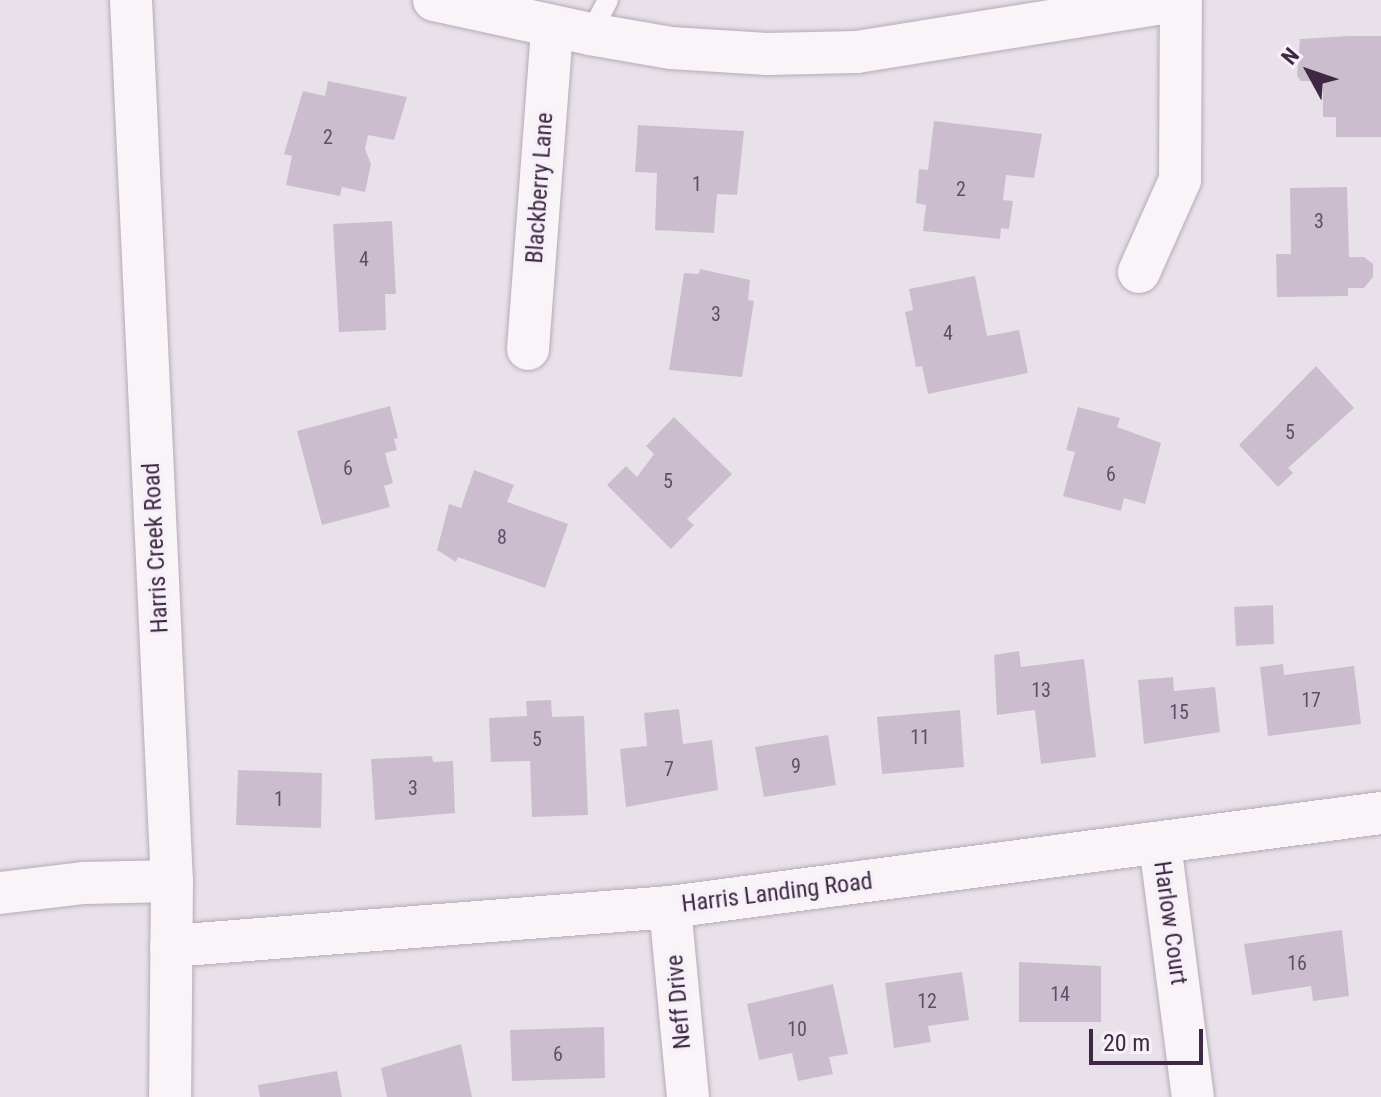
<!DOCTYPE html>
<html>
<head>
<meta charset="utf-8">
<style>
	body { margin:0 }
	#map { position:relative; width:1381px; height:1097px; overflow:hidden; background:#e9e1ea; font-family:"Roboto Condensed",sans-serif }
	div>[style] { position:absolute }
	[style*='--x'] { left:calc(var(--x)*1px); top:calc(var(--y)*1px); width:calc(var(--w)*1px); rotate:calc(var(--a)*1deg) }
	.building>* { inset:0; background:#cbbdce }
	.roads { filter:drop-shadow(0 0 2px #b6aab8) drop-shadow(0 0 2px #b6aab8) }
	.service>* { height:20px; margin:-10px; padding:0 10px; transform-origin:10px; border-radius:10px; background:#f8f4f8 }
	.minor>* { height:42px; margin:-21px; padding:0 21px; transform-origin:21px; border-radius:21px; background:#f8f4f8 }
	span { translate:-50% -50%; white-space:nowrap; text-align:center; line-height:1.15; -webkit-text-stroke:7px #f6f0f8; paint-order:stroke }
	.number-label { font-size:20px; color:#624d66 }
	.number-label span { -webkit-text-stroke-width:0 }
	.street-label { font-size:24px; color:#3f2843 }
	.north { position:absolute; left:1269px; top:32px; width:80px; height:80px; -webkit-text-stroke:6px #f6f0f8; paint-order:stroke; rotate:310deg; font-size:22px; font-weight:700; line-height:32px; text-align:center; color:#3f2843 }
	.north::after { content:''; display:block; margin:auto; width:28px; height:36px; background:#3f2843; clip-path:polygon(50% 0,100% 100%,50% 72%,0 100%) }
	.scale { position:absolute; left:1089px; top:1029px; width:114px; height:36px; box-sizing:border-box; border:4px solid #3f2843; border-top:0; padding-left:10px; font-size:24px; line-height:28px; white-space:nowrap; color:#3f2843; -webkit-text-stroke:6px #f6f0f8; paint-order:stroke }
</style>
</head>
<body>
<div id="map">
	<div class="building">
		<i style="clip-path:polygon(1348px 36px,1381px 36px,1381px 137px,1336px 137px,1336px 117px,1323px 117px,1323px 81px,1301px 81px,1297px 76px,1300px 39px)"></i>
		<i style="clip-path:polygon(328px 81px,407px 97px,394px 140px,368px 135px,365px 149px,371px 164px,365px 192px,342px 187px,340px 196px,286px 185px,292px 156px,284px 154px,303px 91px,325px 96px)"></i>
		<i style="clip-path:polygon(934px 121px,1042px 134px,1034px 178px,1006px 175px,1003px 200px,1013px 201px,1009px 229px,1001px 228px,1000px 239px,923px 231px,926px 205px,916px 203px,919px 169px,928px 170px)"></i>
		<i style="clip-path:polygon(638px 125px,744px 131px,737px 195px,717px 194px,714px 233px,655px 230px,657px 173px,635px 172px)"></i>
		<i style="clip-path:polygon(1347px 187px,1349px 257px,1364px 257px,1373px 264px,1373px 277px,1364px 288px,1348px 288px,1348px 296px,1277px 297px,1276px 254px,1291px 254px,1290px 188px)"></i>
		<i style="clip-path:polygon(392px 221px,396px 294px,385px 294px,386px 330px,339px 332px,333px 224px)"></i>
		<i style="clip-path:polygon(700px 269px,750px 280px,748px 300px,754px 301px,742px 377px,669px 370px,684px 273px,699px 274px)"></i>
		<i style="clip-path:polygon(975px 276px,987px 336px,1019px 330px,1028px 373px,928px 394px,922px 366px,916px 367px,905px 312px,913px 310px,909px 289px)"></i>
		<i style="clip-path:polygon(1316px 366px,1354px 408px,1288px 468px,1293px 473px,1278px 487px,1239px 445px)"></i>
		<i style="clip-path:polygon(390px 406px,398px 438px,394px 439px,397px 450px,385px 453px,393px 483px,384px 486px,390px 507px,322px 525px,297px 431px)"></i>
		<i style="clip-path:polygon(1078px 407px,1120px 418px,1117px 427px,1161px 443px,1145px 504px,1124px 498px,1121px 511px,1063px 496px,1075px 452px,1066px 450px)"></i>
		<i style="clip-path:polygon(674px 417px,732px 474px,687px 519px,694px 525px,671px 549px,607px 485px,626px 466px,637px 477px,654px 454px,646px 446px)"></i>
		<i style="clip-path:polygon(474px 470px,514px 485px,507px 502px,568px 524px,545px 588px,458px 557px,456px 562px,437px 550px,449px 504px,461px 508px)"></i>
		<i style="clip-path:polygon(1273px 605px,1274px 644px,1236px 646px,1234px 607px)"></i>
		<i style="clip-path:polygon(1019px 651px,1021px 667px,1084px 659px,1096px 757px,1041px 764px,1035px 710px,997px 715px,994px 655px)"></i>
		<i style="clip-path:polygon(1283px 664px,1284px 675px,1354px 666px,1361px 724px,1268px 736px,1260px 667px)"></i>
		<i style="clip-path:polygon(1173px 677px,1174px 691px,1215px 687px,1220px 732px,1144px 744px,1138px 680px)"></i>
		<i style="clip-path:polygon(551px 700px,552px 717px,584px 716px,588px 815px,532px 817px,530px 761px,491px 762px,489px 718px,527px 716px,526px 701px)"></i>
		<i style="clip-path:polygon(679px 709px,683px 744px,712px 740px,718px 790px,626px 807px,620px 749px,647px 746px,644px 713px)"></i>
		<i style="clip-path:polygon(960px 710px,964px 767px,882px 774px,877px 717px)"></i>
		<i style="clip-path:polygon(828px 735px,836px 785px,764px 797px,755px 747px)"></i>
		<i style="clip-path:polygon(432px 756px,433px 762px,453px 761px,455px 813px,375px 820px,371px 759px)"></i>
		<i style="clip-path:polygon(238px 770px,322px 773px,321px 828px,236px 825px)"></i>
		<i style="clip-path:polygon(1342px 930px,1349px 996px,1313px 1001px,1311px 986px,1252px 995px,1244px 944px)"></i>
		<i style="clip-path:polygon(1019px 962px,1101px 966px,1101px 1022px,1019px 1022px)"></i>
		<i style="clip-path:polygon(962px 972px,969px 1020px,928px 1026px,931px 1042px,894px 1048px,885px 983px)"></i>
		<i style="clip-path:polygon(833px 984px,848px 1054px,829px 1057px,833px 1074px,798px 1081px,792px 1053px,759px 1060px,747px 1004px)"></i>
		<i style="clip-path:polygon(604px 1027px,605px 1078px,512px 1081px,510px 1030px)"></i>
		<i style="clip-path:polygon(461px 1044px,472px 1097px,387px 1097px,381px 1068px)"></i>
		<i style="clip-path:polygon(337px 1071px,342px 1097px,260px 1097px,258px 1085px)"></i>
	</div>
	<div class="roads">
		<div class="service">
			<i style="--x:590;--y:34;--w:38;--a:-62"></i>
		</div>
		<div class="minor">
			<i style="--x:131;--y:0;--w:882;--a:87.34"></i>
			<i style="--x:172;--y:881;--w:216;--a:90.5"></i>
			<i style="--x:434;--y:0;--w:160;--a:12.3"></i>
			<i style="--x:590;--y:34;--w:82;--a:9.8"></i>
			<i style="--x:671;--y:48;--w:96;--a:3.6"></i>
			<i style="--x:767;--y:54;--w:90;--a:-1.3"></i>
			<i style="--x:857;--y:52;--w:327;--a:-9.1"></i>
			<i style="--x:1139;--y:272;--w:101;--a:-66"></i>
			<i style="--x:1180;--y:180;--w:180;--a:-89.7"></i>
			<i style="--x:528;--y:349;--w:322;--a:-85.7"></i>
			<i style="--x:1160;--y:844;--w:255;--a:82.6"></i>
			<i style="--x:0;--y:893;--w:85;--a:-6.8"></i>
			<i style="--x:84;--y:883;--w:88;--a:-1.3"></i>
			<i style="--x:670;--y:907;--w:191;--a:84.6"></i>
			<i style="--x:171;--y:946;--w:501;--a:-4.47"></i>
			<i style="--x:670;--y:907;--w:717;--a:-7.53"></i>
		</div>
	</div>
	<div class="number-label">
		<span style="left:328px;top:137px">2</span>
		<span style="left:697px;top:184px">1</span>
		<span style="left:961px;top:189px">2</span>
		<span style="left:1319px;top:221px">3</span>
		<span style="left:364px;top:259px">4</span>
		<span style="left:716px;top:314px">3</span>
		<span style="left:948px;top:333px">4</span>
		<span style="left:1290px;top:432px">5</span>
		<span style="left:348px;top:468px">6</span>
		<span style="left:1111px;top:474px">6</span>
		<span style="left:668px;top:481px">5</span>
		<span style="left:502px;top:537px">8</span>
		<span style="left:1041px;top:690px">13</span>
		<span style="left:1311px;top:700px">17</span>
		<span style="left:1179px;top:712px">15</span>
		<span style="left:920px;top:737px">11</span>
		<span style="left:537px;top:739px">5</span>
		<span style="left:796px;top:766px">9</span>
		<span style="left:669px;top:769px">7</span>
		<span style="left:413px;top:788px">3</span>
		<span style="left:279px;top:799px">1</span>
		<span style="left:1297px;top:963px">16</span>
		<span style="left:1060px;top:994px">14</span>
		<span style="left:927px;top:1001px">12</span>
		<span style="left:797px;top:1029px">10</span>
		<span style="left:558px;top:1054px">6</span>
	</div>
	<div class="street-label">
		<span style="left:540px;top:188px;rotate:-86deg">Blackberry Lane</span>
		<span style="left:156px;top:548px;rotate:-93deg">Harris Creek Road</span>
		<span style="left:777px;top:893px;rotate:-7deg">Harris Landing Road</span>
		<span style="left:1170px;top:923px;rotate:82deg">Harlow Court</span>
		<span style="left:679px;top:1002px;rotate:-95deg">Neff Drive</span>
	</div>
	<div class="north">N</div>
	<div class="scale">20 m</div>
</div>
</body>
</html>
